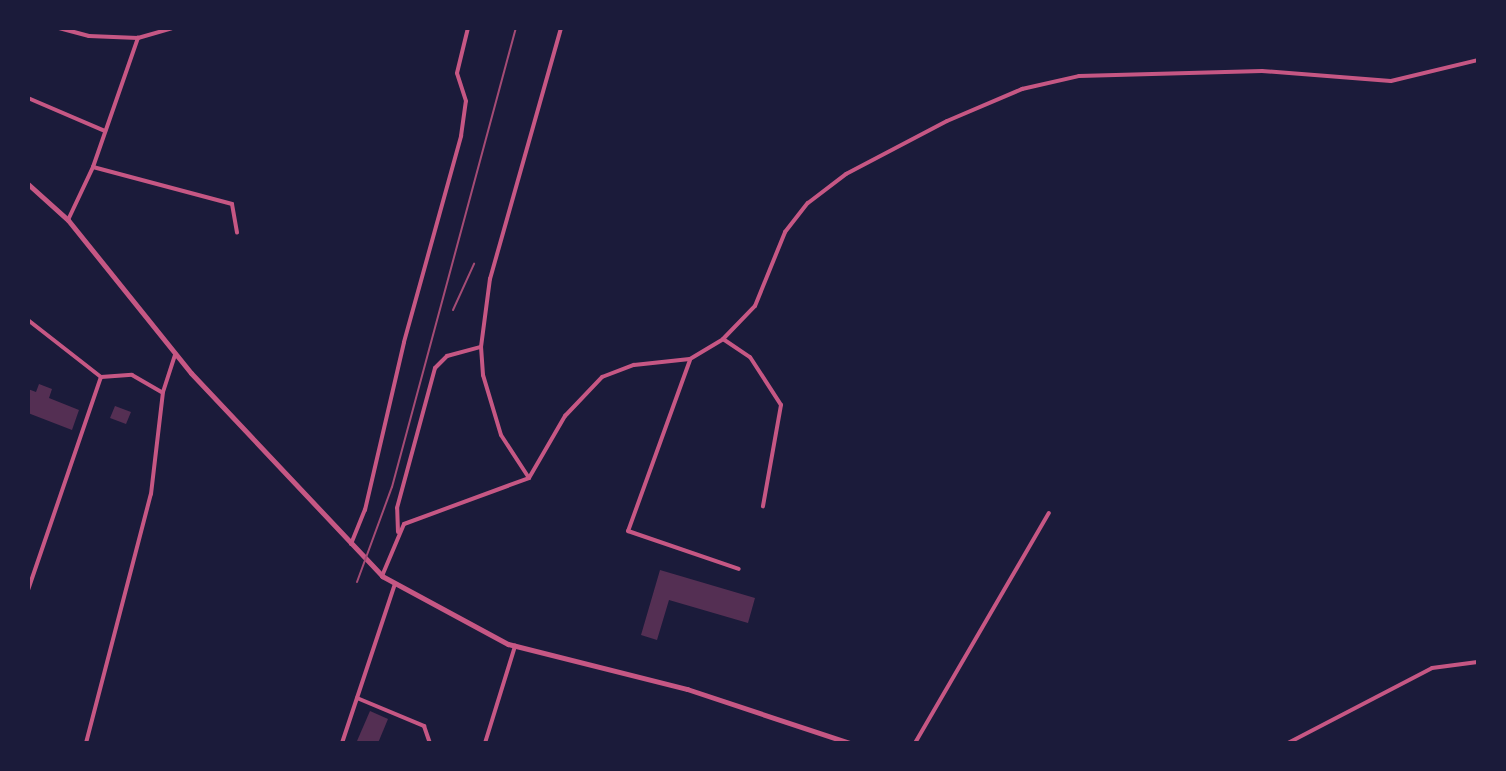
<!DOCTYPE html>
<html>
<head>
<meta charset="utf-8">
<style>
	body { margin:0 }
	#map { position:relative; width:1506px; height:771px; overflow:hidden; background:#1b1b3a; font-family:"Times New Roman",serif }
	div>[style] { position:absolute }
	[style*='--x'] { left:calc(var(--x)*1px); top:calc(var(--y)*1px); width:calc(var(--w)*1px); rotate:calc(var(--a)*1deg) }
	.building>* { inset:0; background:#542f53 }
	.minor>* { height:4px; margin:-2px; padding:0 2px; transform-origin:2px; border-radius:2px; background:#c65784 }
	.tertiary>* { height:5px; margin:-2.5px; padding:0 2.5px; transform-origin:2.5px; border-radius:2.5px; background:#c65784 }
	.rail>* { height:2px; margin:-1px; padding:0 1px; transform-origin:1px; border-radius:1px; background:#a44b75 }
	span { translate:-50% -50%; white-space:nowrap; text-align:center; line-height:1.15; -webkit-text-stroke:8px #1b1b3a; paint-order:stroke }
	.frame { position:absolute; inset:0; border:30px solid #1b1b3a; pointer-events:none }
</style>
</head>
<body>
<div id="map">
	<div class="building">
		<i style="clip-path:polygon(39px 384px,52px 389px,49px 398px,79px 410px,72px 430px,28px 413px,28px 389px,36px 392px)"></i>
		<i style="clip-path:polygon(115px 406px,131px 412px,126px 424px,110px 418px)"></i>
		<i style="clip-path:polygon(660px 570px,755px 598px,748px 623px,669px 600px,657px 640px,641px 635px)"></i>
		<i style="clip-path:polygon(370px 711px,388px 719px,378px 743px,361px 743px,357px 741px)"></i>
	</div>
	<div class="minor">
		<i style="--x:59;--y:28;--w:31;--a:15"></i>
		<i style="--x:89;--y:36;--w:49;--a:2.3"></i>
		<i style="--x:138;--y:38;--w:35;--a:-16"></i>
		<i style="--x:28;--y:98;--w:84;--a:23.2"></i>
		<i style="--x:93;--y:167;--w:144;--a:14.9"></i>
		<i style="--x:232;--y:204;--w:29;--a:80"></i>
		<i style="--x:68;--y:220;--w:59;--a:-64.7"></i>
		<i style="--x:93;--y:167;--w:137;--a:-70.8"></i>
		<i style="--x:28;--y:320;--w:93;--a:38"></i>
		<i style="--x:723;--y:339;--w:32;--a:34"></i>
		<i style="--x:750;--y:357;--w:57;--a:57.1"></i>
		<i style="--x:781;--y:405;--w:103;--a:100.1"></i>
		<i style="--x:690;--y:360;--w:182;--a:109.9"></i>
		<i style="--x:628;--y:531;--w:117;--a:18.9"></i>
		<i style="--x:101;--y:377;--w:31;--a:-4"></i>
		<i style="--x:132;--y:375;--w:34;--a:30"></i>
		<i style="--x:529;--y:478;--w:51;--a:-123.1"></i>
		<i style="--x:501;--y:435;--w:63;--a:-106.7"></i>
		<i style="--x:483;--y:375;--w:28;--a:-94"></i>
		<i style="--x:481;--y:347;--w:69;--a:-82.5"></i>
		<i style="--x:490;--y:279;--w:261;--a:-74.2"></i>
		<i style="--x:398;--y:532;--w:24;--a:-92"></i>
		<i style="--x:397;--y:508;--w:145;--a:-74.8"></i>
		<i style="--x:435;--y:368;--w:17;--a:-45"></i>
		<i style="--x:447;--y:356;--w:35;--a:-15"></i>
		<i style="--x:351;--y:544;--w:37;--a:-68"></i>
		<i style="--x:365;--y:510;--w:172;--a:-76.9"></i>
		<i style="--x:404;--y:342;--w:214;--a:-74.5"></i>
		<i style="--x:461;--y:136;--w:35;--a:-82"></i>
		<i style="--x:466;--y:101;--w:29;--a:-108"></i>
		<i style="--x:457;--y:73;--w:46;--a:-76.3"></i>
		<i style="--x:382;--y:576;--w:56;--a:-67.1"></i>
		<i style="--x:404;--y:524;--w:133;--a:-20.2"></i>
		<i style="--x:529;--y:478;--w:72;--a:-59.9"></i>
		<i style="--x:565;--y:416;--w:54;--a:-46.5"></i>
		<i style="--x:602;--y:377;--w:34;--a:-21"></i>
		<i style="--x:634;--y:365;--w:56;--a:-6.1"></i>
		<i style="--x:690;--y:359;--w:39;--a:-31"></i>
		<i style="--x:723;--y:339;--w:46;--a:-45.9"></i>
		<i style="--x:755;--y:306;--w:80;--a:-67.9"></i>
		<i style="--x:785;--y:232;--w:37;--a:-52"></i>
		<i style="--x:808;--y:203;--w:48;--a:-37.3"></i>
		<i style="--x:846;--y:174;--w:114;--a:-27.7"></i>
		<i style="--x:947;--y:121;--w:82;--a:-23.1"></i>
		<i style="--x:1022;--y:89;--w:58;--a:-12.8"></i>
		<i style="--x:1079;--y:76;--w:183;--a:-1.6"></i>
		<i style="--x:1262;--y:71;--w:129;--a:4.4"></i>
		<i style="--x:1391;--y:81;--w:89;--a:-13.6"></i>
		<i style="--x:28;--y:590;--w:225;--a:-71.1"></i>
		<i style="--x:357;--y:698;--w:73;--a:22.7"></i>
		<i style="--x:424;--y:726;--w:18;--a:71"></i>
		<i style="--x:86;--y:743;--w:257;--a:-75.4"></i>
		<i style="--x:151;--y:494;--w:103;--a:-83.3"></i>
		<i style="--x:163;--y:392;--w:40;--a:-72"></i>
		<i style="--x:342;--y:743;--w:168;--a:-71.6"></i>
		<i style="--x:485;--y:743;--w:102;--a:-72.8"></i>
		<i style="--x:915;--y:743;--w:266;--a:-59.8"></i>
		<i style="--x:1288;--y:743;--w:162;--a:-27.5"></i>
		<i style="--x:1432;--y:668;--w:46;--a:-7.4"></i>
	</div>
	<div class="tertiary">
		<i style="--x:28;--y:184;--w:54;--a:42"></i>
		<i style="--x:68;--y:220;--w:196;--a:51.2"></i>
		<i style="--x:191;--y:373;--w:279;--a:46.7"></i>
		<i style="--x:382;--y:576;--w:143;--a:28.4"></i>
		<i style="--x:508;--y:644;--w:185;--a:14.1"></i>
		<i style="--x:687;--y:689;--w:171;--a:18.4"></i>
	</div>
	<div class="rail">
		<i style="--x:453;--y:310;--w:51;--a:-65.5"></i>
		<i style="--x:357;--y:582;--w:101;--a:-69.8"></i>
		<i style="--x:392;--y:487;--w:475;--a:-74.9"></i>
	</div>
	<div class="frame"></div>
</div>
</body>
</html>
